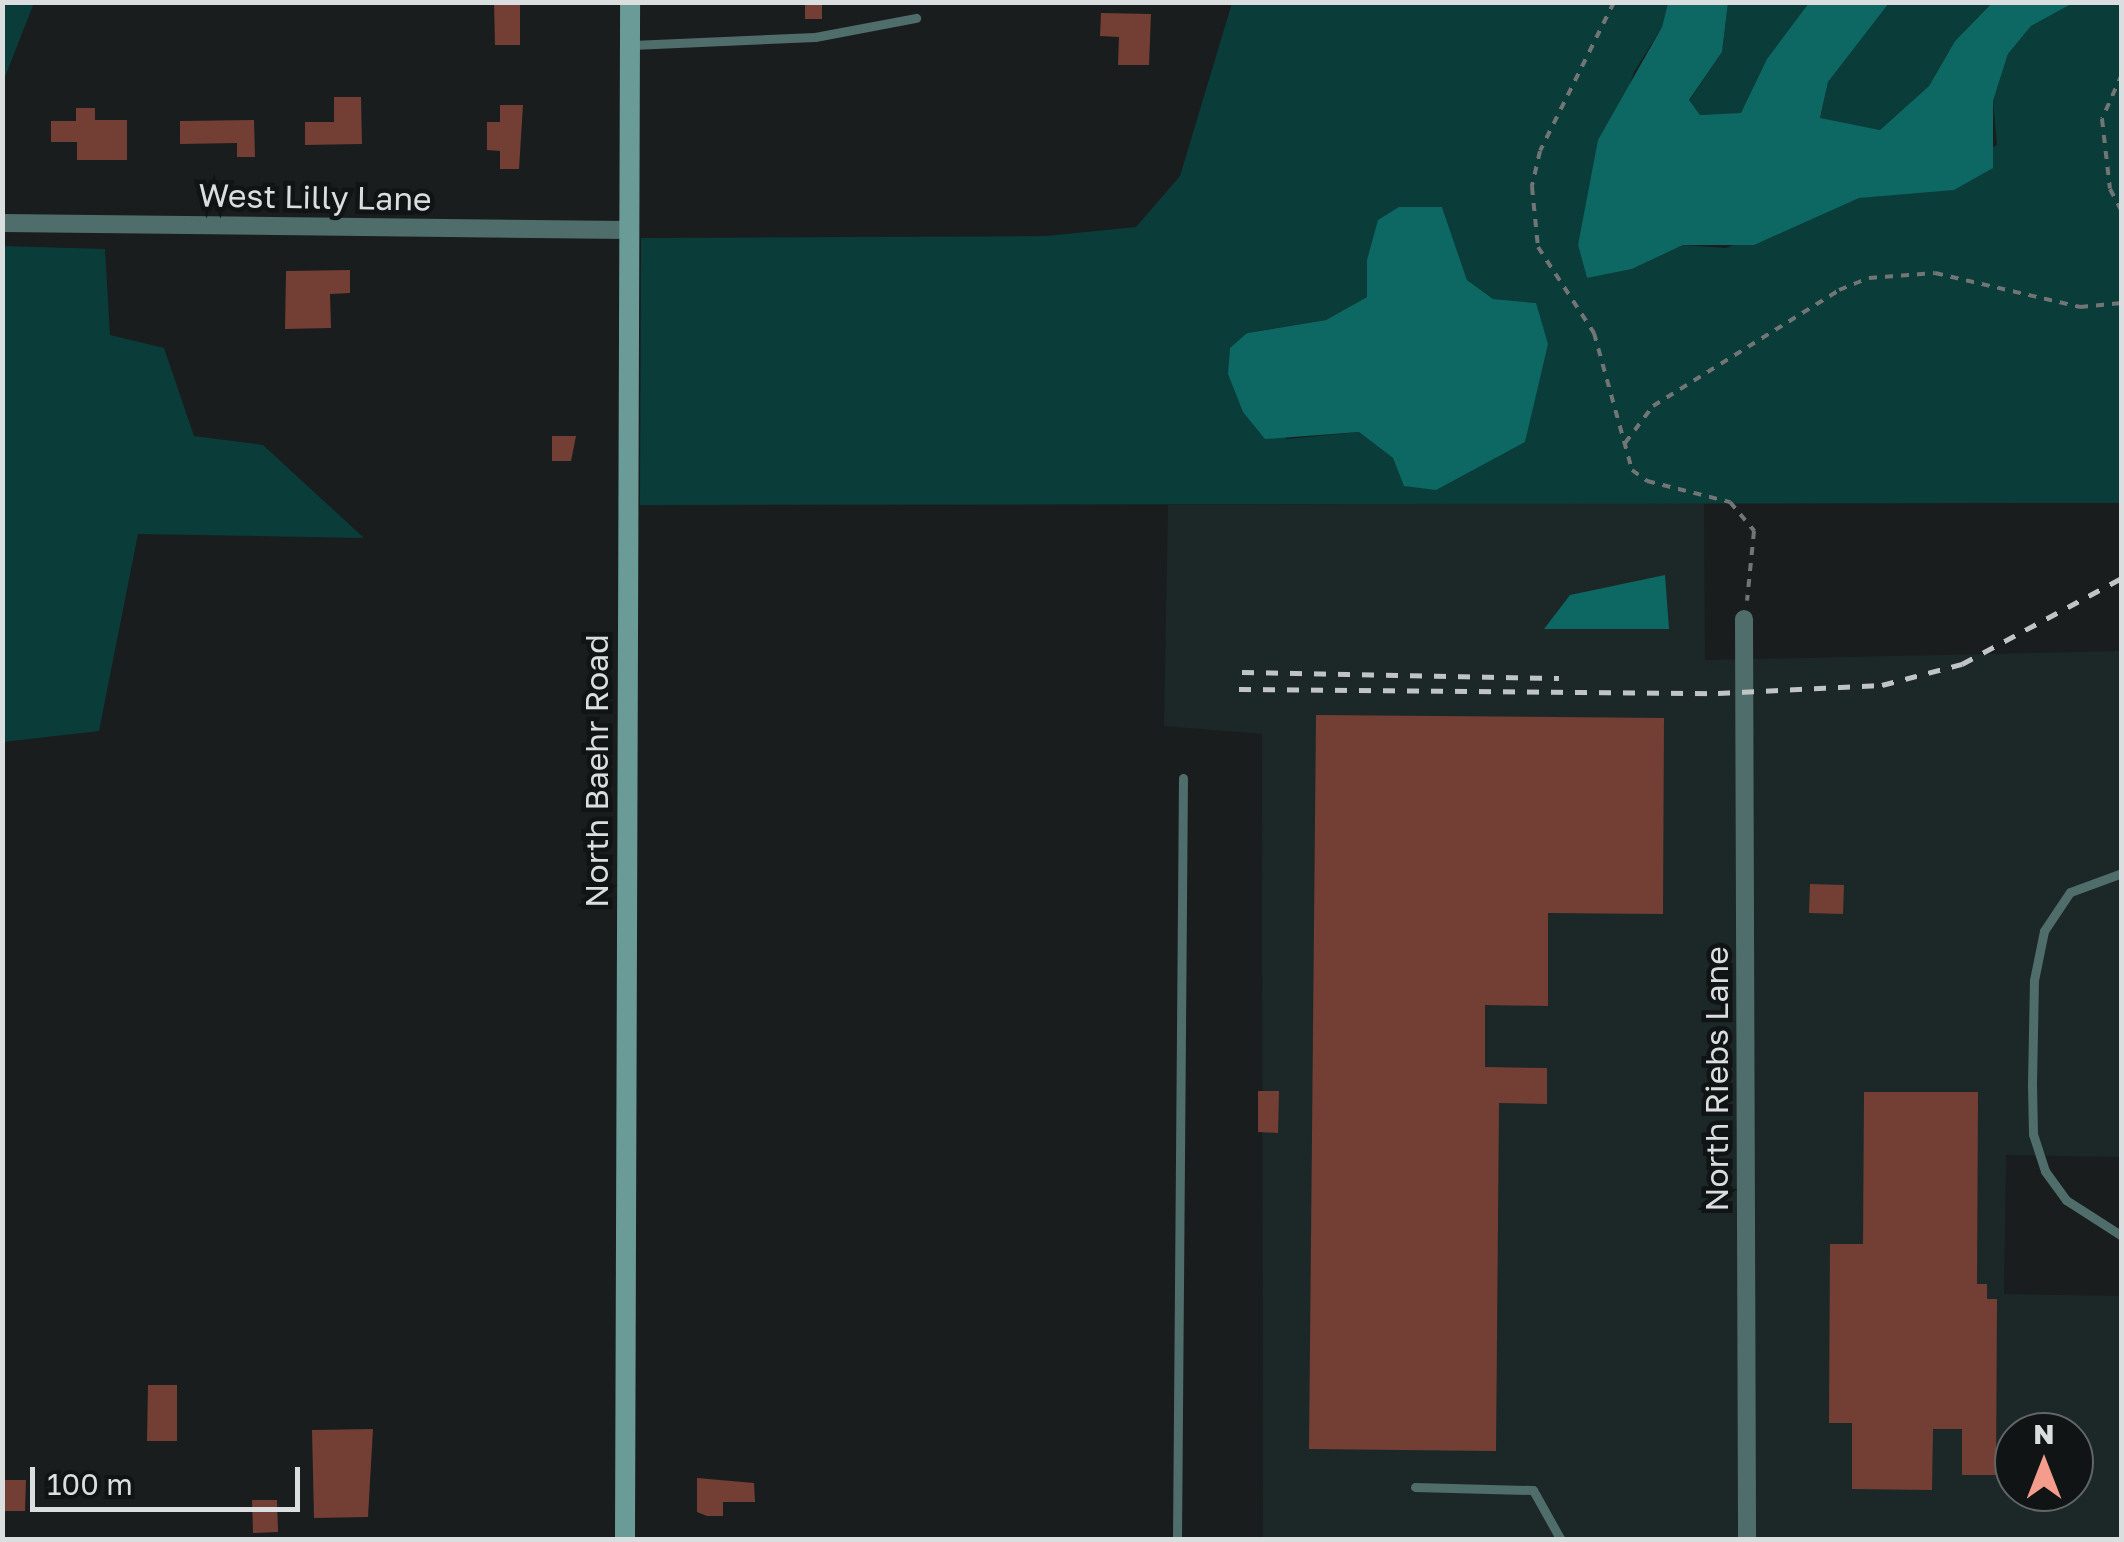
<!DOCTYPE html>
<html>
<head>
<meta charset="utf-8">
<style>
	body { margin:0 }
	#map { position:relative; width:2124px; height:1542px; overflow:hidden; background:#191d1d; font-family:"Golos Text",sans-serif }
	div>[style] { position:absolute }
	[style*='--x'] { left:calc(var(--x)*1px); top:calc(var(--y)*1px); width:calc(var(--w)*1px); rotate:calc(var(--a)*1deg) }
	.built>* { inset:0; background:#1c2827 }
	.green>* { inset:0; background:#0a3c39 }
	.water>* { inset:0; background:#0d6762 }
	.building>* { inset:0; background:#733e34 }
	.path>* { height:4px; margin-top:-2px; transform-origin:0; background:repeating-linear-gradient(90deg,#727575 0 8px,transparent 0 16px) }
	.lane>* { height:9px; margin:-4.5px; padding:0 4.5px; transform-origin:4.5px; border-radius:4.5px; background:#4f6d6a }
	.street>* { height:18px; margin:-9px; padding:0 9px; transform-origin:9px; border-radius:9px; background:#4f6d6a }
	.secondary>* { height:20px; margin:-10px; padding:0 10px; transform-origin:10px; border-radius:10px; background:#6b9b97 }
	.rail>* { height:5px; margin-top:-2.5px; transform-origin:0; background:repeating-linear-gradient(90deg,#c1c4c4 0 12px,transparent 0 24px) }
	span { translate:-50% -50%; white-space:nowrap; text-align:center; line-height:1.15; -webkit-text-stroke:9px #101414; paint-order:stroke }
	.street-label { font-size:32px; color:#dbdede }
	.frame { position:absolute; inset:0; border:5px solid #dbdede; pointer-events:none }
	.north { position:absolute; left:1994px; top:1412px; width:100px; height:100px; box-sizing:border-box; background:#101414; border:2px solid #616565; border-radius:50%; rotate:0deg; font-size:28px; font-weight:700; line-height:40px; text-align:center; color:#dbdede }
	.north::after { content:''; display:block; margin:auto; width:35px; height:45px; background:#f49d8d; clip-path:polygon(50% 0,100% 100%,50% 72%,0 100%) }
	.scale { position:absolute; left:30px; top:1467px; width:270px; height:45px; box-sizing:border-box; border:5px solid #dbdede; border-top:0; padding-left:12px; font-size:30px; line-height:35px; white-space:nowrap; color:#dbdede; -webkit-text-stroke:8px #101414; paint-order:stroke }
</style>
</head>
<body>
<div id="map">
	<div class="built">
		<i style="clip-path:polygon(evenodd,1704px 502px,1705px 660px,2121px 651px,2121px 1157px,2006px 1155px,2004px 1294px,2121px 1296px,2121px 1539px,1263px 1539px,1262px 734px,1164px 726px,1168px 505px,1704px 502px,2014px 1432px,2074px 1432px,2074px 1492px,2014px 1492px,2014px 1432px)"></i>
	</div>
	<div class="green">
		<i style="clip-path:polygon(3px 2px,34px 3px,3px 82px,2px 3px)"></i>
		<i style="clip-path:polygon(evenodd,1232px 3px,1668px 3px,1662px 27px,1634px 72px,1578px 245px,1587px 278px,1632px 269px,1683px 245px,1726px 248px,1859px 198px,1899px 192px,1997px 145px,1993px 101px,2008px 54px,2031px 26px,2073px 3px,2121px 3px,2121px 503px,640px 505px,641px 238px,1046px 236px,1136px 227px,1180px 176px,1232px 3px,1442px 207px,1467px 280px,1493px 299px,1536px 303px,1532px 402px,1525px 442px,1405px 486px,1393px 458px,1359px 432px,1286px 439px,1246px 333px,1326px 320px,1367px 297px,1367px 260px,1442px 207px)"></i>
		<i style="clip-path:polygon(1728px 3px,1809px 3px,1741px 114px,1700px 115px,1689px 101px,1722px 52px)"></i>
		<i style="clip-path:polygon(1889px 3px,1992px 3px,1955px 41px,1929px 86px,1880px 130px,1820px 119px,1828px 82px)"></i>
		<i style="clip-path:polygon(3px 246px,105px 249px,110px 335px,164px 348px,194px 436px,263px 445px,364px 538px,138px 534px,99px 731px,3px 742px)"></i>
	</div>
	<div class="water">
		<i style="clip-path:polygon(1668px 3px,1728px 3px,1722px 52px,1689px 100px,1700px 115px,1741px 113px,1767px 59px,1809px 3px,1889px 3px,1828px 82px,1820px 118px,1880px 130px,1929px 86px,1955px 41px,1992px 3px,2073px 3px,2031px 26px,2008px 54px,1993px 101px,1993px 168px,1954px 190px,1859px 198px,1754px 245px,1683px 245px,1632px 269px,1587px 278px,1578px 245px,1598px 140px,1662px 27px)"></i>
		<i style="clip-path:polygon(1399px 207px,1442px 207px,1467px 280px,1493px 299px,1536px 303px,1548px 344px,1525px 442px,1436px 490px,1404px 486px,1393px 458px,1359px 432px,1265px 439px,1243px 412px,1228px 374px,1230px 348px,1247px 333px,1326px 320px,1367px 297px,1367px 260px,1378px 220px)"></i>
		<i style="clip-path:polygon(1665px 575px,1669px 629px,1544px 629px,1570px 595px)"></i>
	</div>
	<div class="building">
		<i style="clip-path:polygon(494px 2px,520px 2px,520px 45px,495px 45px)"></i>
		<i style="clip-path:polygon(805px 4px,822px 4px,822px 19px,805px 19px)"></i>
		<i style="clip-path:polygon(1101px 13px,1151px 14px,1149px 65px,1118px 65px,1119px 37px,1100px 36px)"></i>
		<i style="clip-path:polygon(334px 97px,361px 97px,362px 144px,305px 145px,305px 122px,334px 122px)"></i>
		<i style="clip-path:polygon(500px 105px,523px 105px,519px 169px,500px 169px,500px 151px,487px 150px,487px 122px,500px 122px)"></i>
		<i style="clip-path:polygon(76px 108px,95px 108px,95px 120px,127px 120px,127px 160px,77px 160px,77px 142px,51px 142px,51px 121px,76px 121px)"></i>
		<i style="clip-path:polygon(254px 120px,255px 157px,237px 157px,237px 143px,180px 144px,180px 121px)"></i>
		<i style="clip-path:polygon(350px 270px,350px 293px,330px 294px,331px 328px,285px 329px,286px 271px)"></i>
		<i style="clip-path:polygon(552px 436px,576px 436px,571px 461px,552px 461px)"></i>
		<i style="clip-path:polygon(1316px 715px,1664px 718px,1663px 914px,1548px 913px,1548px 1006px,1485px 1005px,1485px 1067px,1547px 1068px,1547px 1104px,1499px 1103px,1496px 1451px,1309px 1449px)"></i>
		<i style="clip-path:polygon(1810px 884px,1844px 885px,1843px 914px,1809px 913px)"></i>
		<i style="clip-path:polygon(1258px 1091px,1279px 1091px,1278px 1133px,1258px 1132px)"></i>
		<i style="clip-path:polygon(1864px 1092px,1978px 1092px,1977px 1284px,1987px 1284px,1987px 1299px,1997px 1299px,1996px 1475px,1962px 1475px,1962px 1429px,1933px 1429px,1932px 1490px,1852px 1489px,1852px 1423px,1829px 1423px,1830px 1244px,1863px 1244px)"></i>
		<i style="clip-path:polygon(148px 1385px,177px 1385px,177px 1441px,147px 1441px)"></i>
		<i style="clip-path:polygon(373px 1429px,368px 1517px,314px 1518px,312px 1430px)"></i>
		<i style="clip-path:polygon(697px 1478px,754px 1483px,755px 1502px,723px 1502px,723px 1516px,707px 1516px,697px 1512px)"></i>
		<i style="clip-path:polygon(2px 1480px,26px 1480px,25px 1511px,2px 1511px)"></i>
		<i style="clip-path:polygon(252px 1500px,277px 1500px,278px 1532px,253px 1533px)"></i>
	</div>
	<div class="path">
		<i style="--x:1614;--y:2;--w:166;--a:116.4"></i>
		<i style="--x:1540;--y:151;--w:37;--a:103"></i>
		<i style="--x:1532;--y:187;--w:60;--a:84.3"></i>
		<i style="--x:1538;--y:247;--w:103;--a:56.9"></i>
		<i style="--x:1594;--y:333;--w:142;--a:74.5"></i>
		<i style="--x:1632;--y:470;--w:19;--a:36"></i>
		<i style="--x:1647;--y:481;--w:86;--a:14.2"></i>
		<i style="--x:1730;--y:502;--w:38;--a:50"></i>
		<i style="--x:1754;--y:531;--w:70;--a:95.7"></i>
		<i style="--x:2122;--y:74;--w:49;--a:114"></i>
		<i style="--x:2102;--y:119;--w:70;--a:83.5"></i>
		<i style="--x:2110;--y:189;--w:26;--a:62"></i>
		<i style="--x:1625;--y:443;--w:46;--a:-52.9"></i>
		<i style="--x:1653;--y:406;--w:219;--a:-31.9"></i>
		<i style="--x:1839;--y:290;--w:32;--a:-22"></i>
		<i style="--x:1869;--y:278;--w:66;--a:-4.3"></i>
		<i style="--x:1935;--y:273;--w:149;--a:13.2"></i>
		<i style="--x:2080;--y:307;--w:42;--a:-5.4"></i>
	</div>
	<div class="lane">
		<i style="--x:632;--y:45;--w:183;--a:-2.5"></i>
		<i style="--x:815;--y:37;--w:103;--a:-10.7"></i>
		<i style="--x:2122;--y:873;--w:55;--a:159.9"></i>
		<i style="--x:2070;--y:892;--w:47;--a:123.7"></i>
		<i style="--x:2044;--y:931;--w:50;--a:101.5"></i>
		<i style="--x:2034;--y:980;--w:105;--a:91.1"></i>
		<i style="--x:2032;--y:1085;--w:49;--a:88.8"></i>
		<i style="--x:2033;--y:1134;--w:39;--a:72"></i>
		<i style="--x:2045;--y:1171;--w:36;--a:54"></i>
		<i style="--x:2066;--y:1200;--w:67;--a:32.7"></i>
		<i style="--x:1415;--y:1487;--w:118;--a:1.5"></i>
		<i style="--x:1533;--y:1490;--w:57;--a:60.8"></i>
		<i style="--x:1177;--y:1540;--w:762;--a:-89.55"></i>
	</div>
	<div class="street">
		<i style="--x:2;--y:223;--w:625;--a:0.64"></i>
		<i style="--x:1744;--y:619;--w:921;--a:89.81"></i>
	</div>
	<div class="secondary">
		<i style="--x:625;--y:1540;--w:1538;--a:-89.81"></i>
	</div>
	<div class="rail">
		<i style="--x:1242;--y:672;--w:317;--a:1.1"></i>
		<i style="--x:1239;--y:689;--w:479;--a:0.5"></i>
		<i style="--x:1718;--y:693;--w:164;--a:-2.8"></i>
		<i style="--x:1882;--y:685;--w:83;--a:-14.7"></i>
		<i style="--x:1962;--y:664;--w:182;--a:-28.3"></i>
	</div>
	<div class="street-label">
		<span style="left:315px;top:197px;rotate:1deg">West Lilly Lane</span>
		<span style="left:596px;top:771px;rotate:-90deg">North Baehr Road</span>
		<span style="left:1716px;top:1079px;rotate:-90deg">North Riebs Lane</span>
	</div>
	<div class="frame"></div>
	<div class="north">N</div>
	<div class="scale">100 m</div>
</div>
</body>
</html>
